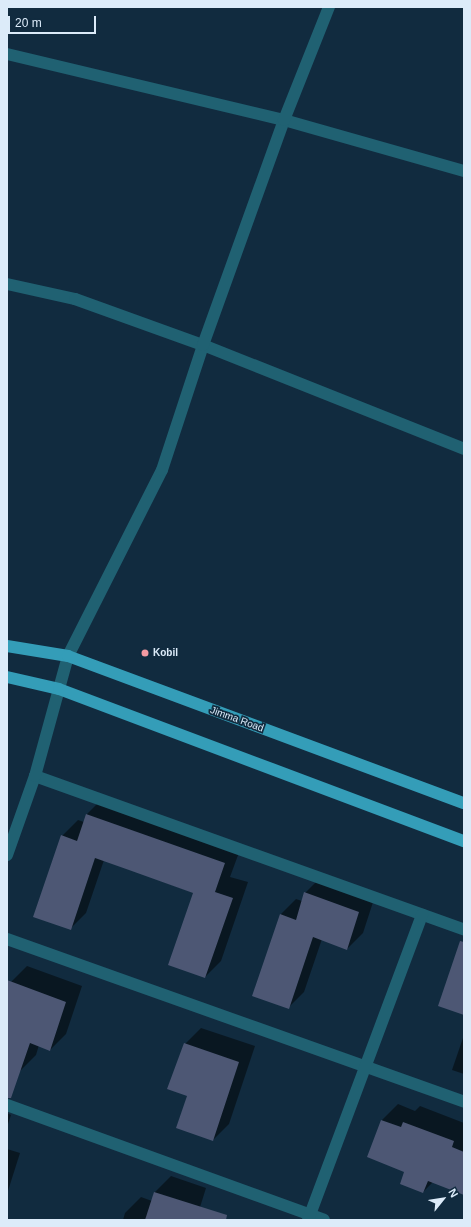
<!DOCTYPE html>
<html>
<head>
<meta charset="utf-8">
<style>
	body { margin:0 }
	#map { position:relative; width:471px; height:1227px; overflow:hidden; background:#112b3f; font-family:Arial,sans-serif }
	div>[style] { position:absolute }
	[style*='--x'] { left:calc(var(--x)*1px); top:calc(var(--y)*1px); width:calc(var(--w)*1px); rotate:calc(var(--a)*1deg) }
	.shadow>* { inset:0; background:#0007 }
	.building>* { inset:0; background:#4d5774 }
	.minor>* { height:12px; margin:-6px; padding:0 6px; transform-origin:6px; border-radius:6px; background:#206172 }
	.trunk>* { height:12px; margin:-6px; padding:0 6px; transform-origin:6px; border-radius:6px; background:#349db8 }
	.dots>* { width:11px; height:11px; translate:-50% -50%; box-sizing:border-box; border:2px solid #112b3f; border-radius:50% }
	span { translate:-50% -50%; white-space:nowrap; text-align:center; line-height:1.15; -webkit-text-stroke:3.5px #112b3f; paint-order:stroke }
	.poi-label { font-size:10px; color:#dcebf9; font-weight:700 }
	.left { translate:0 -50%; text-align:left }
	.street-label { font-size:10px; color:#dcebf9 }
	.frame { position:absolute; inset:0; border:8px solid #dcebf9; pointer-events:none }
	.north { position:absolute; left:423px; top:1179px; width:40px; height:40px; -webkit-text-stroke:3px #112b3f; paint-order:stroke; rotate:60deg; font-size:11px; font-weight:700; line-height:16px; text-align:center; color:#dcebf9 }
	.north::after { content:''; display:block; margin:auto; width:14px; height:18px; background:#dcebf9; clip-path:polygon(50% 0,100% 100%,50% 72%,0 100%) }
	.scale { position:absolute; left:8px; top:16px; width:88px; height:18px; box-sizing:border-box; border:2px solid #dcebf9; border-top:0; padding-left:5px; font-size:12px; line-height:14px; white-space:nowrap; color:#dcebf9; -webkit-text-stroke:3px #112b3f; paint-order:stroke }
</style>
</head>
<body>
<div id="map">
	<div class="shadow">
		<i style="clip-path:polygon(103px 798px,241px 847px,230px 877px,248px 882px,221px 961px,205px 977px,194px 893px,104px 860px,86px 913px,70px 929px,62px 836px,78px 820px,84px 822px,87px 814px)"></i>
		<i style="clip-path:polygon(321px 877px,375px 896px,363px 933px,347px 949px,322px 939px,304px 992px,288px 1008px,280px 915px,296px 899px,302px 901px,305px 893px)"></i>
		<i style="clip-path:polygon(27px 966px,82px 986px,66px 1034px,50px 1050px,39px 1045px,36px 1055px,20px 1071px,7px 1066px,7px 994px,11px 982px)"></i>
		<i style="clip-path:polygon(201px 1028px,255px 1046px,229px 1124px,213px 1140px,189px 1096px,185px 1044px)"></i>
		<i style="clip-path:polygon(464px 1035px,464px 1074px,452px 1070px)"></i>
		<i style="clip-path:polygon(398px 1104px,415px 1111px,420px 1106px,464px 1123px,464px 1189px,433px 1182px,423px 1192px,406px 1171px,369px 1157px,382px 1120px)"></i>
		<i style="clip-path:polygon(7px 1113px,11px 1115px,7px 1127px)"></i>
		<i style="clip-path:polygon(7px 1149px,20px 1153px,7px 1194px)"></i>
		<i style="clip-path:polygon(171px 1176px,206px 1188px,196px 1220px,123px 1220px,125px 1213px,141px 1197px,152px 1201px,155px 1192px)"></i>
	</div>
	<div class="building">
		<i style="clip-path:polygon(86px 814px,225px 863px,215px 892px,233px 898px,205px 978px,168px 965px,193px 893px,129px 870px,95px 858px,71px 930px,33px 917px,61px 835px,77px 841px)"></i>
		<i style="clip-path:polygon(304px 892px,359px 912px,347px 950px,313px 937px,289px 1009px,252px 996px,280px 914px,296px 920px)"></i>
		<i style="clip-path:polygon(460px 941px,464px 942px,464px 1015px,438px 1006px)"></i>
		<i style="clip-path:polygon(7px 980px,66px 1002px,50px 1051px,30px 1043px,11px 1098px,7px 1098px)"></i>
		<i style="clip-path:polygon(184px 1043px,239px 1062px,213px 1141px,176px 1128px,187px 1096px,167px 1089px)"></i>
		<i style="clip-path:polygon(381px 1120px,401px 1127px,403px 1122px,454px 1141px,452px 1147px,464px 1152px,464px 1195px,428px 1181px,423px 1193px,400px 1184px,404px 1172px,367px 1157px)"></i>
		<i style="clip-path:polygon(154px 1192px,227px 1215px,226px 1220px,145px 1220px)"></i>
	</div>
	<div class="minor">
		<i style="--x:7;--y:54;--w:285;--a:13.4"></i>
		<i style="--x:284;--y:120;--w:187;--a:15.8"></i>
		<i style="--x:7;--y:284;--w:70;--a:12.4"></i>
		<i style="--x:75;--y:299;--w:136;--a:19.8"></i>
		<i style="--x:203;--y:345;--w:281;--a:21.7"></i>
		<i style="--x:35;--y:776;--w:456;--a:19.7"></i>
		<i style="--x:7;--y:855;--w:84;--a:-70.5"></i>
		<i style="--x:35;--y:776;--w:124;--a:-74.6"></i>
		<i style="--x:68;--y:656;--w:208;--a:-63.2"></i>
		<i style="--x:162;--y:470;--w:132;--a:-71.8"></i>
		<i style="--x:203;--y:345;--w:239;--a:-70.2"></i>
		<i style="--x:284;--y:120;--w:122;--a:-68.3"></i>
		<i style="--x:7;--y:939;--w:485;--a:19.6"></i>
		<i style="--x:7;--y:1105;--w:337;--a:19.9"></i>
		<i style="--x:308;--y:1220;--w:326;--a:-69.5"></i>
	</div>
	<div class="trunk">
		<i style="--x:7;--y:646;--w:62;--a:9.3"></i>
		<i style="--x:68;--y:656;--w:422;--a:20.4"></i>
		<i style="--x:7;--y:677;--w:53;--a:13"></i>
		<i style="--x:59;--y:689;--w:433;--a:20.6"></i>
	</div>
	<div class="dots">
		<i style="left:145px;top:653px;background:#f49aa2"></i>
	</div>
	<div class="poi-label">
		<span class="left" style="left:153px;top:653px">Kobil</span>
	</div>
	<div class="street-label">
		<span style="left:237px;top:719px;rotate:20deg">Jimma Road</span>
	</div>
	<div class="frame"></div>
	<div class="north">N</div>
	<div class="scale">20 m</div>
</div>
</body>
</html>
